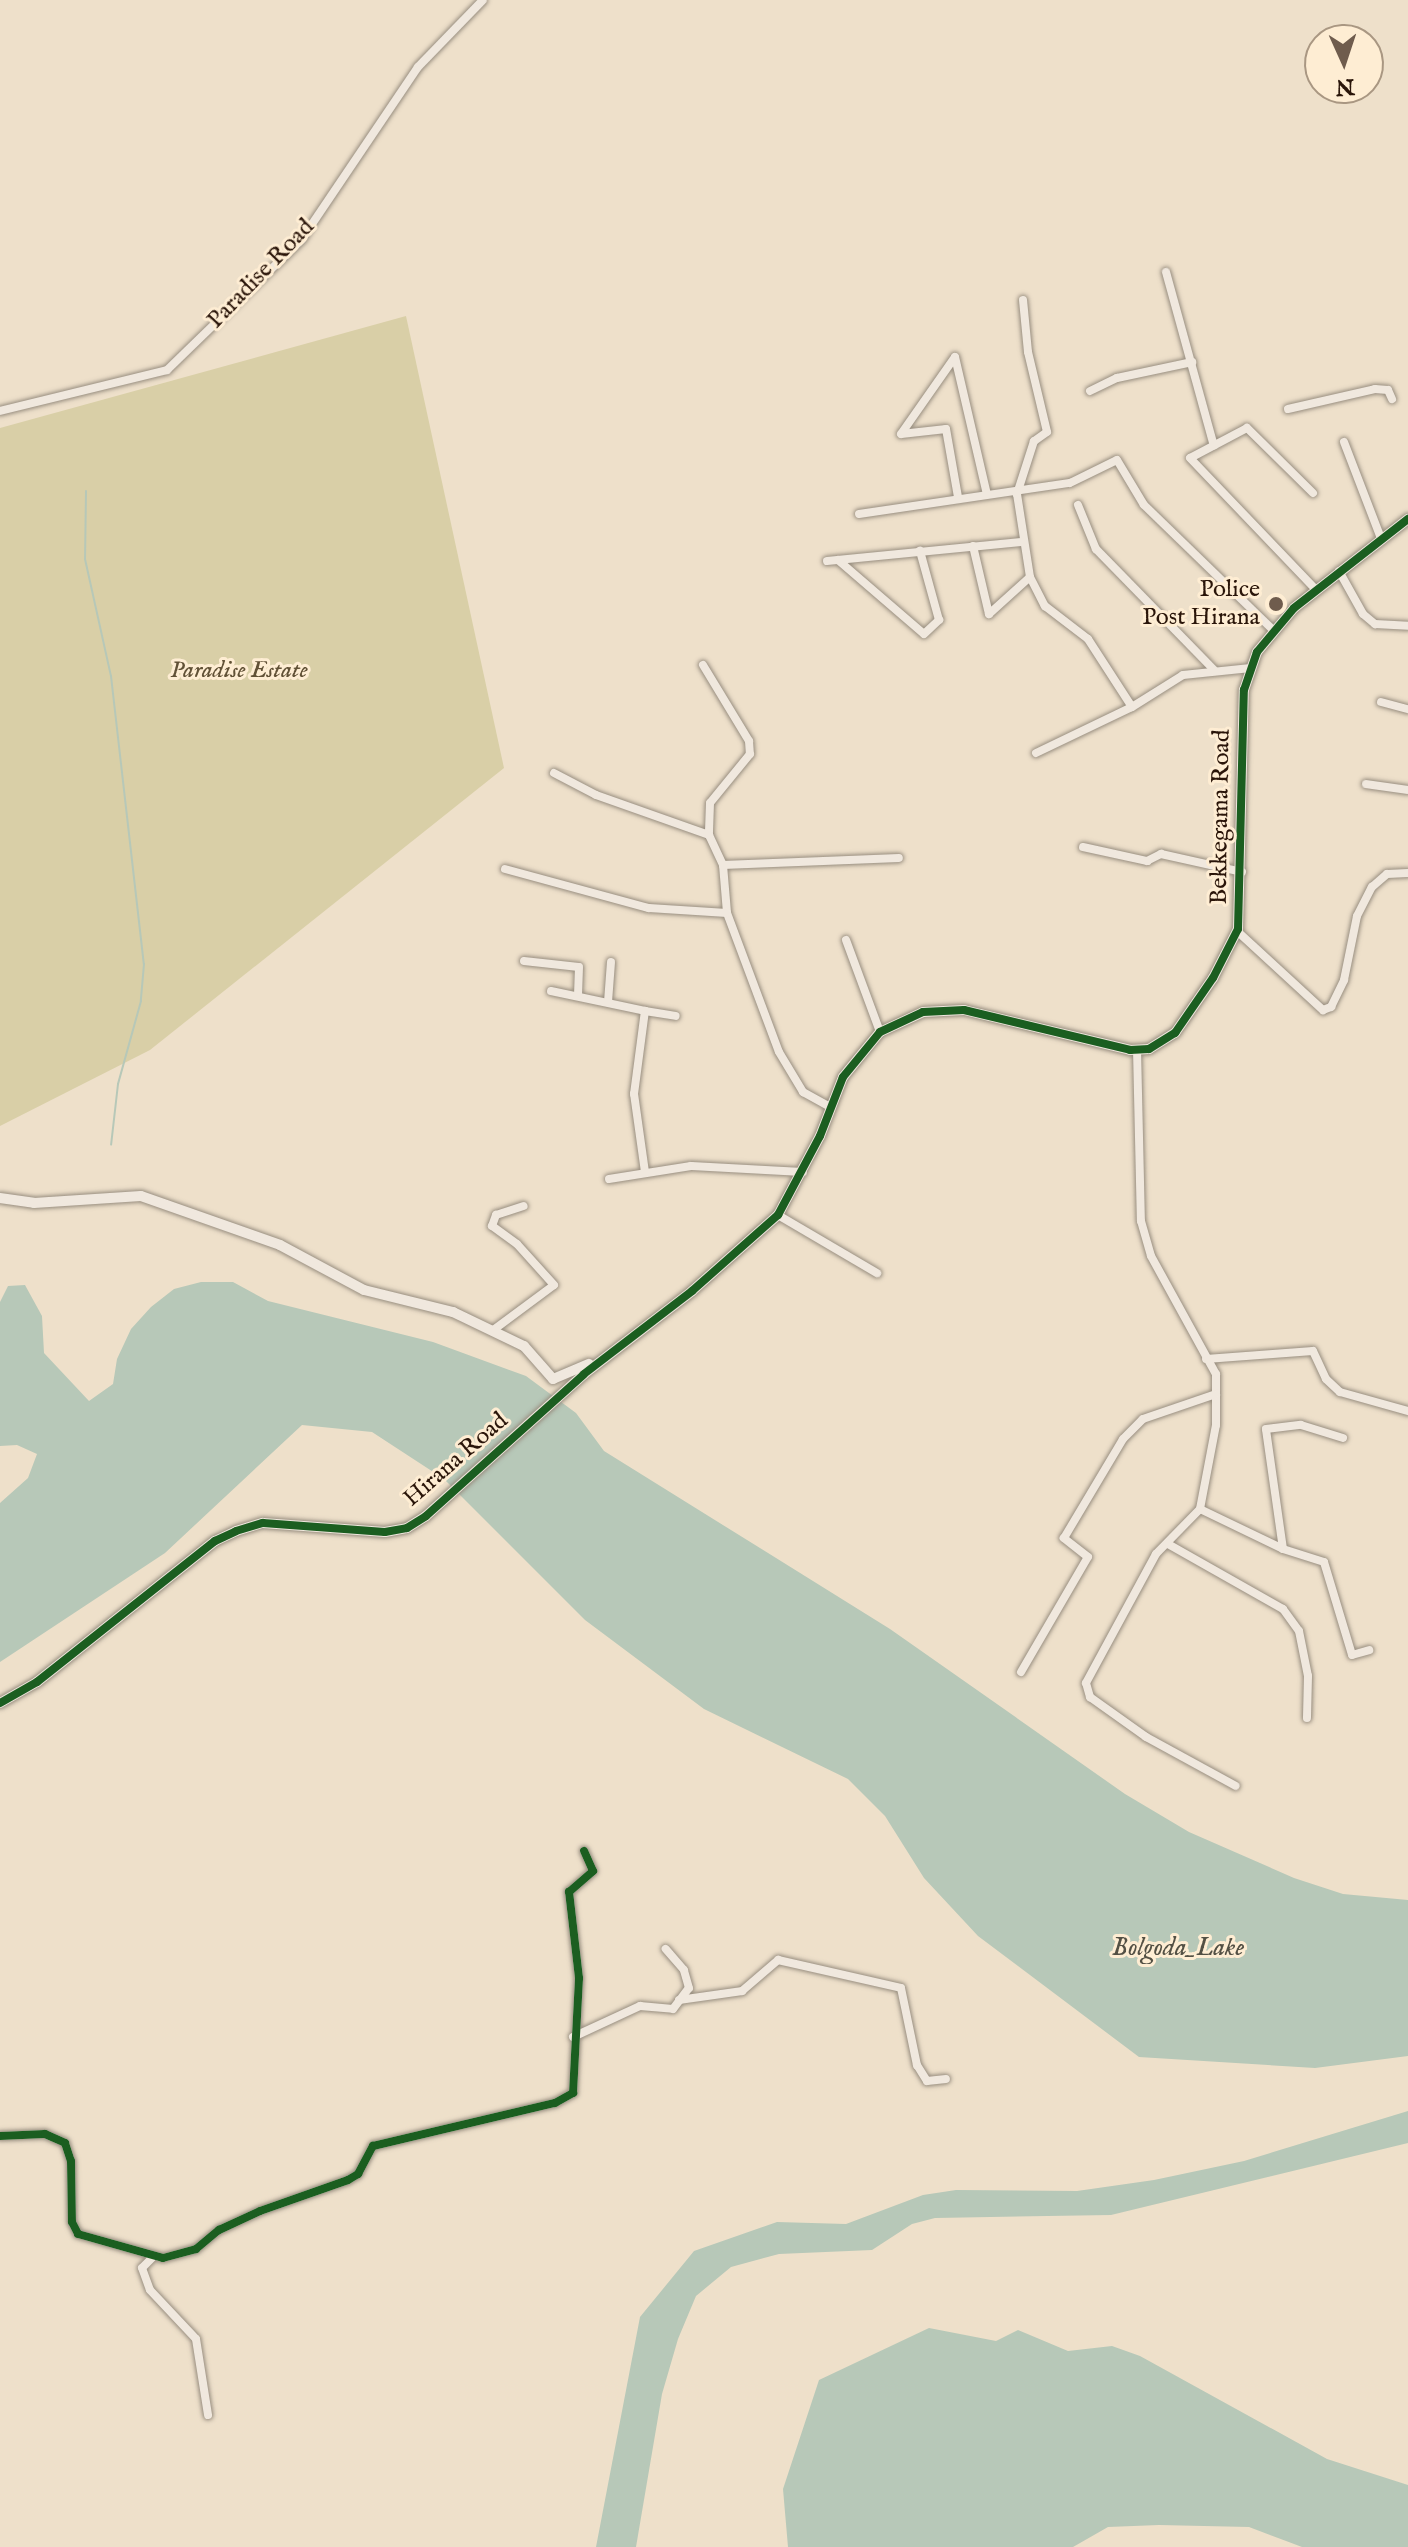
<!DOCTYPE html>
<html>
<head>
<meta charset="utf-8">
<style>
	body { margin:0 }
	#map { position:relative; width:1408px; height:2547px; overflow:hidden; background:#eee0ca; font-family:"IM FELL English",serif }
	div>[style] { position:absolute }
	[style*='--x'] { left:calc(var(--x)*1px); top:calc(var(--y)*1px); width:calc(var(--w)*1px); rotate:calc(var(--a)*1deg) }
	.green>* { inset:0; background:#d9cfa7 }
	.water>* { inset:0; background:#b7c8b8 }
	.stream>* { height:2px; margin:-1px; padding:0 1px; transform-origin:1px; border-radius:1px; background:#b7c8b8 }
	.roads { filter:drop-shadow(0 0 2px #988e80) drop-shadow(0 0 2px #988e80) }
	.minor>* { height:8px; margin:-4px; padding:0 4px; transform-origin:4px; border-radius:4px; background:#f0e8de }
	.tertiary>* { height:10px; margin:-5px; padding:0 5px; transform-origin:5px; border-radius:5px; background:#f0e8de }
	.cycleway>* { height:8px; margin:-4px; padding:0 4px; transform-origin:4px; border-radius:4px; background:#1b5e20 }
	.dots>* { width:22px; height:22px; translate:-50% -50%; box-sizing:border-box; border:4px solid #feedd3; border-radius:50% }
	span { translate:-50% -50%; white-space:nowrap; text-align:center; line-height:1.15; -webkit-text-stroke:6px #feedd3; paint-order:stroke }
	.street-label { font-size:24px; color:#2a1509 }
	.poi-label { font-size:24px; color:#2a1509 }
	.right { translate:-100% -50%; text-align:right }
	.park-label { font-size:24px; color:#615136; font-style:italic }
	.water-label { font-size:26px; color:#535044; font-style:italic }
	.north { position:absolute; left:1304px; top:24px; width:80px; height:80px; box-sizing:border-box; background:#feedd3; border:2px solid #a99782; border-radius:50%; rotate:177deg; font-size:22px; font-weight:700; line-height:32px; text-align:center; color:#2a1509 }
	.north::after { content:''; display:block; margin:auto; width:28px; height:36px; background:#6f5c4d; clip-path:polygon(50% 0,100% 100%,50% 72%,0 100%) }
</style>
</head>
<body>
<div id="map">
	<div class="green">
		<i style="clip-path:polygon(406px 316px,504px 768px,150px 1050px,0 1126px,0 428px)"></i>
	</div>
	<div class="water">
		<i style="clip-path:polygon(201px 1282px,233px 1282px,268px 1301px,433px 1342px,526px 1376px,576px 1413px,604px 1451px,890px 1629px,1125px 1794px,1189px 1832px,1294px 1878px,1343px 1894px,1408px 1900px,1408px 2056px,1315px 2068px,1139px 2057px,978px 1936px,924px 1878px,885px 1816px,848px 1779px,704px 1709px,585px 1620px,444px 1479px,372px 1432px,302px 1425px,165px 1553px,0 1662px,0 1503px,28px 1478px,37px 1454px,17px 1445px,0 1446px,0 1302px,8px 1286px,25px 1285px,42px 1316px,44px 1353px,89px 1401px,113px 1384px,117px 1359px,131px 1329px,151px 1307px,174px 1289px)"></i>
		<i style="clip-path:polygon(1408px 2111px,1408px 2143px,1111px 2215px,935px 2218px,912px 2224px,872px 2250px,779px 2254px,731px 2267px,696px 2296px,678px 2339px,662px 2394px,636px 2547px,596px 2547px,640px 2317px,694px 2251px,777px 2222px,846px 2224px,923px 2195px,956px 2190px,1077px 2191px,1154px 2180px,1244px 2161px)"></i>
		<i style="clip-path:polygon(929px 2328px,996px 2341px,1018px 2330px,1068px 2351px,1112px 2346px,1140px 2356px,1327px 2459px,1408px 2485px,1408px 2547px,1302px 2547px,1249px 2527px,1159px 2525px,1108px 2527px,1073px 2547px,788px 2547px,783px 2489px,819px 2380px)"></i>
	</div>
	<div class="stream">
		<i style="--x:86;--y:491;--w:68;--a:90.8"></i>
		<i style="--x:85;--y:559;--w:120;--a:77.5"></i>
		<i style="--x:111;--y:676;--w:290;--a:83.5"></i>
		<i style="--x:144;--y:964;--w:37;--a:95"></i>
		<i style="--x:141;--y:1001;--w:86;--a:105.5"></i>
		<i style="--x:118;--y:1084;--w:61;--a:96.5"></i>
	</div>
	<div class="roads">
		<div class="minor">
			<i style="--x:1166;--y:272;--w:180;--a:74.6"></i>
			<i style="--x:1023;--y:300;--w:52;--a:84.5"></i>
			<i style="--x:1028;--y:352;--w:82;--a:76.6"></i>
			<i style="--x:1047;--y:432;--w:16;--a:145"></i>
			<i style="--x:1034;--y:441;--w:56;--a:107.8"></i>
			<i style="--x:1017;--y:494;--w:84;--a:81.1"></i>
			<i style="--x:1030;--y:577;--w:33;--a:63"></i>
			<i style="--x:1045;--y:606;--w:54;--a:37.5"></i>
			<i style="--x:1088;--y:639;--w:81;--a:57.1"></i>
			<i style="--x:1090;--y:391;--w:30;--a:-26"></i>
			<i style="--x:1117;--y:378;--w:77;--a:-12"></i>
			<i style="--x:1288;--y:409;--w:89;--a:-12.9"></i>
			<i style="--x:1375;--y:389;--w:13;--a:4"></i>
			<i style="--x:1388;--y:390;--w:10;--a:66"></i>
			<i style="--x:0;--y:411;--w:172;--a:-13.8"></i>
			<i style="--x:167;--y:370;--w:188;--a:-44.1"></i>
			<i style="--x:302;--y:239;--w:207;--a:-56"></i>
			<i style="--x:418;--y:67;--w:93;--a:-45.9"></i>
			<i style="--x:1344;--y:442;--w:101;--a:69"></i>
			<i style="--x:1313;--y:493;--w:93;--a:-135.4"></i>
			<i style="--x:1247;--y:428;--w:64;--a:152.2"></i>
			<i style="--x:1190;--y:458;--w:182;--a:46.3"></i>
			<i style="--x:958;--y:497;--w:69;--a:-100"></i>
			<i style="--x:946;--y:429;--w:45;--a:173.7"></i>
			<i style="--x:901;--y:434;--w:94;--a:-55"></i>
			<i style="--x:955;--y:357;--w:141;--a:76.9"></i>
			<i style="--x:1078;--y:505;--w:48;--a:67.8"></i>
			<i style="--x:1096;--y:549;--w:170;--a:45.7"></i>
			<i style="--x:859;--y:514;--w:213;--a:-8.4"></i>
			<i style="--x:1070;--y:483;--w:52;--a:-26.1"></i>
			<i style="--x:1117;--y:460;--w:52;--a:59"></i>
			<i style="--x:1144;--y:505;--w:181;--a:44.1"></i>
			<i style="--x:973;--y:546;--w:70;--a:76.8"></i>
			<i style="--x:989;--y:614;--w:55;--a:-42.1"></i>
			<i style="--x:838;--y:560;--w:113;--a:40.7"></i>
			<i style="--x:924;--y:634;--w:21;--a:-43"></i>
			<i style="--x:939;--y:620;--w:72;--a:-105.4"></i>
			<i style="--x:827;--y:561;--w:195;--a:-5.6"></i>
			<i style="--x:1339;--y:571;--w:49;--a:60.8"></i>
			<i style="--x:1363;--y:614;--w:16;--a:40"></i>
			<i style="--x:1375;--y:624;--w:33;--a:3"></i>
			<i style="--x:703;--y:665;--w:89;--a:58.8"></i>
			<i style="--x:749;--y:741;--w:13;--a:86"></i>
			<i style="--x:750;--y:754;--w:63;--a:129.2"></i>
			<i style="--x:710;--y:803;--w:32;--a:92"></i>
			<i style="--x:1381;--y:702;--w:28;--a:15"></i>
			<i style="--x:1036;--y:753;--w:106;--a:-25.6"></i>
			<i style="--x:1132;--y:707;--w:60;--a:-32.1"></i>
			<i style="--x:1183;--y:675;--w:68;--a:-5.9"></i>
			<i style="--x:554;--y:773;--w:47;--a:27.6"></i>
			<i style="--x:596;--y:795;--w:120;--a:19.5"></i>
			<i style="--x:709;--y:835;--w:33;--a:65"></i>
			<i style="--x:723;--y:865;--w:48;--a:85.2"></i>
			<i style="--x:727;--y:913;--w:148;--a:69.5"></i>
			<i style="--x:779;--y:1052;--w:47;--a:59"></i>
			<i style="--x:803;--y:1092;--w:29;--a:29"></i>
			<i style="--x:1366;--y:784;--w:42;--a:8.1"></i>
			<i style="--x:1083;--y:847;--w:66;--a:12.3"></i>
			<i style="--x:1147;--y:861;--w:16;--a:-27"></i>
			<i style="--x:1161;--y:854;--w:83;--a:12.5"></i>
			<i style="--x:723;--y:865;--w:176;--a:-2.3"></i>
			<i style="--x:505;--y:869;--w:149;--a:15.2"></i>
			<i style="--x:649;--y:908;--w:78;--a:3.7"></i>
			<i style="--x:1237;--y:931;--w:117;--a:42.6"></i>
			<i style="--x:1323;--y:1010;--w:9;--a:-21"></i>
			<i style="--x:1331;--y:1007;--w:30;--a:-64"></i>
			<i style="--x:1344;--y:980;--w:65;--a:-78.5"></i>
			<i style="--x:1357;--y:916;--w:33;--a:-63"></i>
			<i style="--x:1372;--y:887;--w:20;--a:-41"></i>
			<i style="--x:1387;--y:874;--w:21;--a:-3"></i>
			<i style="--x:846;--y:940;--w:98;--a:69.7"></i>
			<i style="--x:524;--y:961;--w:55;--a:6.2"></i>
			<i style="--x:579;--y:967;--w:29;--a:92"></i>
			<i style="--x:551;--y:991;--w:96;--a:12"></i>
			<i style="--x:608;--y:1002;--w:40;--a:-85.7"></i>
			<i style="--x:1137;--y:1049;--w:172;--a:88.7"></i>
			<i style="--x:1141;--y:1221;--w:36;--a:74"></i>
			<i style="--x:1151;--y:1256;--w:135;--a:61.2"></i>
			<i style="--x:1216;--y:1374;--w:51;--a:90"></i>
			<i style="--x:1216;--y:1425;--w:86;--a:100.8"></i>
			<i style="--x:1200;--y:1509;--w:63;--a:134.4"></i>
			<i style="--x:1156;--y:1554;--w:147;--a:118.5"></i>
			<i style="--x:1086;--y:1683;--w:15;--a:74"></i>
			<i style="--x:1090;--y:1697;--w:69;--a:35.5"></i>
			<i style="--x:1146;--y:1737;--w:102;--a:28.6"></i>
			<i style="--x:645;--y:1172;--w:79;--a:-98"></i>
			<i style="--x:634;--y:1094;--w:84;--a:-82.5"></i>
			<i style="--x:645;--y:1011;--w:31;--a:9"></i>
			<i style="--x:609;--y:1179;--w:83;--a:-9"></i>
			<i style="--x:691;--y:1166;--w:112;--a:3.1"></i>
			<i style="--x:778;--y:1215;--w:115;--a:30.4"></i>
			<i style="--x:492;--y:1331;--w:77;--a:-36.6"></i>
			<i style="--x:554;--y:1285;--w:55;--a:-132.1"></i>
			<i style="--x:517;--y:1244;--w:31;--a:-144"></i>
			<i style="--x:492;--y:1226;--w:12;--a:-70"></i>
			<i style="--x:496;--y:1215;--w:29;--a:-18"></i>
			<i style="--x:1206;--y:1359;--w:107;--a:-4.3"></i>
			<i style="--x:1313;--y:1351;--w:31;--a:65"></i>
			<i style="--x:1326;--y:1379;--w:19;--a:43"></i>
			<i style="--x:1340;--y:1392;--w:71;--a:15.6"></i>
			<i style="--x:1200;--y:1509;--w:92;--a:25.7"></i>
			<i style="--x:1283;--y:1549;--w:121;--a:-98.1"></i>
			<i style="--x:1266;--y:1429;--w:35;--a:-7"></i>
			<i style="--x:1301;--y:1425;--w:44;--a:17.2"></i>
			<i style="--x:1168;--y:1544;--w:132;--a:29.5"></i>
			<i style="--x:1283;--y:1609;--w:27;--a:54"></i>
			<i style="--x:1299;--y:1631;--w:46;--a:78.7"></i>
			<i style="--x:1308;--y:1676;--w:42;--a:91.4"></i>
			<i style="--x:1283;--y:1549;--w:43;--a:17.6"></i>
			<i style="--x:1324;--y:1562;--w:97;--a:73.2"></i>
			<i style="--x:1352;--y:1655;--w:18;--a:-16"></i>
			<i style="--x:1021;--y:1672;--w:133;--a:-59.8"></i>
			<i style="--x:1088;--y:1557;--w:31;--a:-142"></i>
			<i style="--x:1064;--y:1538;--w:115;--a:-59.2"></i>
			<i style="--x:1123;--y:1439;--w:28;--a:-45"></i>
			<i style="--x:1143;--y:1419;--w:77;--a:-18.9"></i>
			<i style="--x:679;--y:2000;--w:64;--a:-8.1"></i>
			<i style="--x:742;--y:1991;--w:48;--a:-40.7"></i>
			<i style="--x:778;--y:1960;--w:126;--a:12.8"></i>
			<i style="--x:901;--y:1988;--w:79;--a:78.3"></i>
			<i style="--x:917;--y:2065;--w:19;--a:58"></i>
			<i style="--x:927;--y:2081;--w:19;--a:-6"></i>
			<i style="--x:573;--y:2037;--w:74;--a:-24.8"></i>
			<i style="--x:640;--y:2006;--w:33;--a:5"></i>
			<i style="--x:673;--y:2009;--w:26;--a:-53"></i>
			<i style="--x:689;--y:1988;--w:19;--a:-106"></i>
			<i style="--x:684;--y:1970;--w:28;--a:-131"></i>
			<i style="--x:0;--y:2136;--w:45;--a:-2.5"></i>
			<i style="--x:45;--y:2134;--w:22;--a:24"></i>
			<i style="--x:65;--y:2143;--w:19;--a:72"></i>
			<i style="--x:71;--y:2161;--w:61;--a:89.1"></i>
			<i style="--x:72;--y:2222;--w:13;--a:63"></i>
			<i style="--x:78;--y:2234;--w:88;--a:15.8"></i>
			<i style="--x:163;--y:2258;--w:34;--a:-15"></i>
			<i style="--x:196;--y:2249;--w:30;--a:-40"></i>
			<i style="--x:219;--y:2230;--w:45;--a:-24.9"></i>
			<i style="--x:260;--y:2211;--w:93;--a:-19.4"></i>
			<i style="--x:348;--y:2180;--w:12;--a:-31"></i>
			<i style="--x:358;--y:2174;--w:32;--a:-62"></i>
			<i style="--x:373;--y:2146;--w:187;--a:-13.3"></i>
			<i style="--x:555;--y:2103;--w:21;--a:-29"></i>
			<i style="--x:573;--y:2093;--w:115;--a:-87"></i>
			<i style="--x:579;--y:1978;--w:87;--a:-96.6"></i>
			<i style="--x:569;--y:1892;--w:32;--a:-41"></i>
			<i style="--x:593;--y:1871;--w:22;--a:-114"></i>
			<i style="--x:152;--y:2258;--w:14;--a:135"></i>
			<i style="--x:142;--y:2268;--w:23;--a:70"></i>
			<i style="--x:150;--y:2290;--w:67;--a:46.8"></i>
			<i style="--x:196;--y:2339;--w:77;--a:81"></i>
		</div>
		<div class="tertiary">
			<i style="--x:0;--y:1198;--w:34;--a:8"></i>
			<i style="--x:34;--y:1203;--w:107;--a:-3.7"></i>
			<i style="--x:141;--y:1196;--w:147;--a:19.4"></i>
			<i style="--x:280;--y:1245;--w:95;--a:28.2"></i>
			<i style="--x:364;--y:1290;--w:92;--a:13.9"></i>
			<i style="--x:453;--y:1312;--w:79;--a:25.6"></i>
			<i style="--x:524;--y:1346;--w:44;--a:48.7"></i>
			<i style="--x:553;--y:1379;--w:39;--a:-23"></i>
			<i style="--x:0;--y:1703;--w:43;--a:-29.6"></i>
			<i style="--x:37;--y:1682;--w:227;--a:-38.4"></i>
			<i style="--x:215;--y:1541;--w:23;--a:-25"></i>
			<i style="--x:236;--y:1531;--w:28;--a:-17"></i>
			<i style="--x:263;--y:1523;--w:122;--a:4.2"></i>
			<i style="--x:385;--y:1532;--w:22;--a:-10"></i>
			<i style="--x:407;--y:1528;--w:22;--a:-32"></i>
			<i style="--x:426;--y:1516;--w:212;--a:-41.9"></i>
			<i style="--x:584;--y:1374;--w:136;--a:-37.5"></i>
			<i style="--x:692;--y:1291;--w:115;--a:-41.5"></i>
			<i style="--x:778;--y:1215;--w:89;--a:-62"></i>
			<i style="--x:820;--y:1136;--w:63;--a:-68.7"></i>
			<i style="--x:843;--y:1077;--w:58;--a:-50.6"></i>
			<i style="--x:880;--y:1032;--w:47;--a:-24.9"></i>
			<i style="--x:923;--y:1012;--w:41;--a:-2.8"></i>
			<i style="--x:964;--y:1010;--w:171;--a:13.5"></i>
			<i style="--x:1130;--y:1050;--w:19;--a:-3"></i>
			<i style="--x:1149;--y:1049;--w:31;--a:-32"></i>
			<i style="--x:1175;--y:1033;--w:67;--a:-55.4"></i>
			<i style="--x:1213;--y:978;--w:55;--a:-63"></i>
			<i style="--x:1238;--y:929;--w:239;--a:-88.6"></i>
			<i style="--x:1244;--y:690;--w:40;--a:-71.1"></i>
			<i style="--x:1257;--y:652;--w:57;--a:-49.9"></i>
			<i style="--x:1294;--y:608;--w:145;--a:-38"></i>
		</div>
	</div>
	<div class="cycleway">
		<i style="--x:0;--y:1703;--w:43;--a:-29.6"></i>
		<i style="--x:37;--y:1682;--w:227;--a:-38.4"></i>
		<i style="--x:215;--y:1541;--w:23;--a:-25"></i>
		<i style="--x:236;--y:1531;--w:28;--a:-17"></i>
		<i style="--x:263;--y:1523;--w:122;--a:4.2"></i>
		<i style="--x:385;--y:1532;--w:22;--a:-10"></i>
		<i style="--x:407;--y:1528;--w:22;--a:-32"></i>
		<i style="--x:426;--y:1516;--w:212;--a:-41.9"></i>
		<i style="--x:584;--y:1374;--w:136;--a:-37.5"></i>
		<i style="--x:692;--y:1291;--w:115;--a:-41.5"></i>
		<i style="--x:778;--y:1215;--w:89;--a:-62"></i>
		<i style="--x:820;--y:1136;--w:63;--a:-68.7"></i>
		<i style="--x:843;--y:1077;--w:58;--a:-50.6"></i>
		<i style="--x:880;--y:1032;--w:47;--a:-24.9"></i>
		<i style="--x:923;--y:1012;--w:41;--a:-2.8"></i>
		<i style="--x:964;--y:1010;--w:171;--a:13.5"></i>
		<i style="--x:1130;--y:1050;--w:19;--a:-3"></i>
		<i style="--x:1149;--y:1049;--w:31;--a:-32"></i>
		<i style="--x:1175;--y:1033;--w:67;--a:-55.4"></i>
		<i style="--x:1213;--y:978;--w:55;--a:-63"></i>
		<i style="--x:1238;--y:929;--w:239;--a:-88.6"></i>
		<i style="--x:1244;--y:690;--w:40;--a:-71.1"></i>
		<i style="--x:1257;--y:652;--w:57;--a:-49.9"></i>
		<i style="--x:1294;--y:608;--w:145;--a:-38"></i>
		<i style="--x:0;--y:2136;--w:45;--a:-2.5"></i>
		<i style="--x:45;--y:2134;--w:22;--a:24"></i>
		<i style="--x:65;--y:2143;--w:19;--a:72"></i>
		<i style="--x:71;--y:2161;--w:61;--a:89.1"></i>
		<i style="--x:72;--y:2222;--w:13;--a:63"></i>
		<i style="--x:78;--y:2234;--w:88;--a:15.8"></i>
		<i style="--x:163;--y:2258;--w:34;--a:-15"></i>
		<i style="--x:196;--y:2249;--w:30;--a:-40"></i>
		<i style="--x:219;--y:2230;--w:45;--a:-24.9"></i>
		<i style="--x:260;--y:2211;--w:93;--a:-19.4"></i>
		<i style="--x:348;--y:2180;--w:12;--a:-31"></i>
		<i style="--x:358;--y:2174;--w:32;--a:-62"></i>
		<i style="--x:373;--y:2146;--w:187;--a:-13.3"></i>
		<i style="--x:555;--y:2103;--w:21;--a:-29"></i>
		<i style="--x:573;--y:2093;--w:115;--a:-87"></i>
		<i style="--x:579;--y:1978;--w:87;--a:-96.6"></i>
		<i style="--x:569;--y:1892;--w:32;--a:-41"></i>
		<i style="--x:593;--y:1871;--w:22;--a:-114"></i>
	</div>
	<div class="dots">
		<i style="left:1276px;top:604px;background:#6f5c4d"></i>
	</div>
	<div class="street-label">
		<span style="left:261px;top:274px;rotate:-46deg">Paradise Road</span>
		<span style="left:1221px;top:817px;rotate:-89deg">Bekkegama Road</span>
		<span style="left:456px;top:1460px;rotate:-41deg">Hirana Road</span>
	</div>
	<div class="poi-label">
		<span class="right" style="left:1260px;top:604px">Police<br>Post Hirana</span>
	</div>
	<div class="park-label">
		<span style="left:239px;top:671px">Paradise Estate</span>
	</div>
	<div class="water-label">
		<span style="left:1178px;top:1948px">Bolgoda_Lake</span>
	</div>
	<div class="north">N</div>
</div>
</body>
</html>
